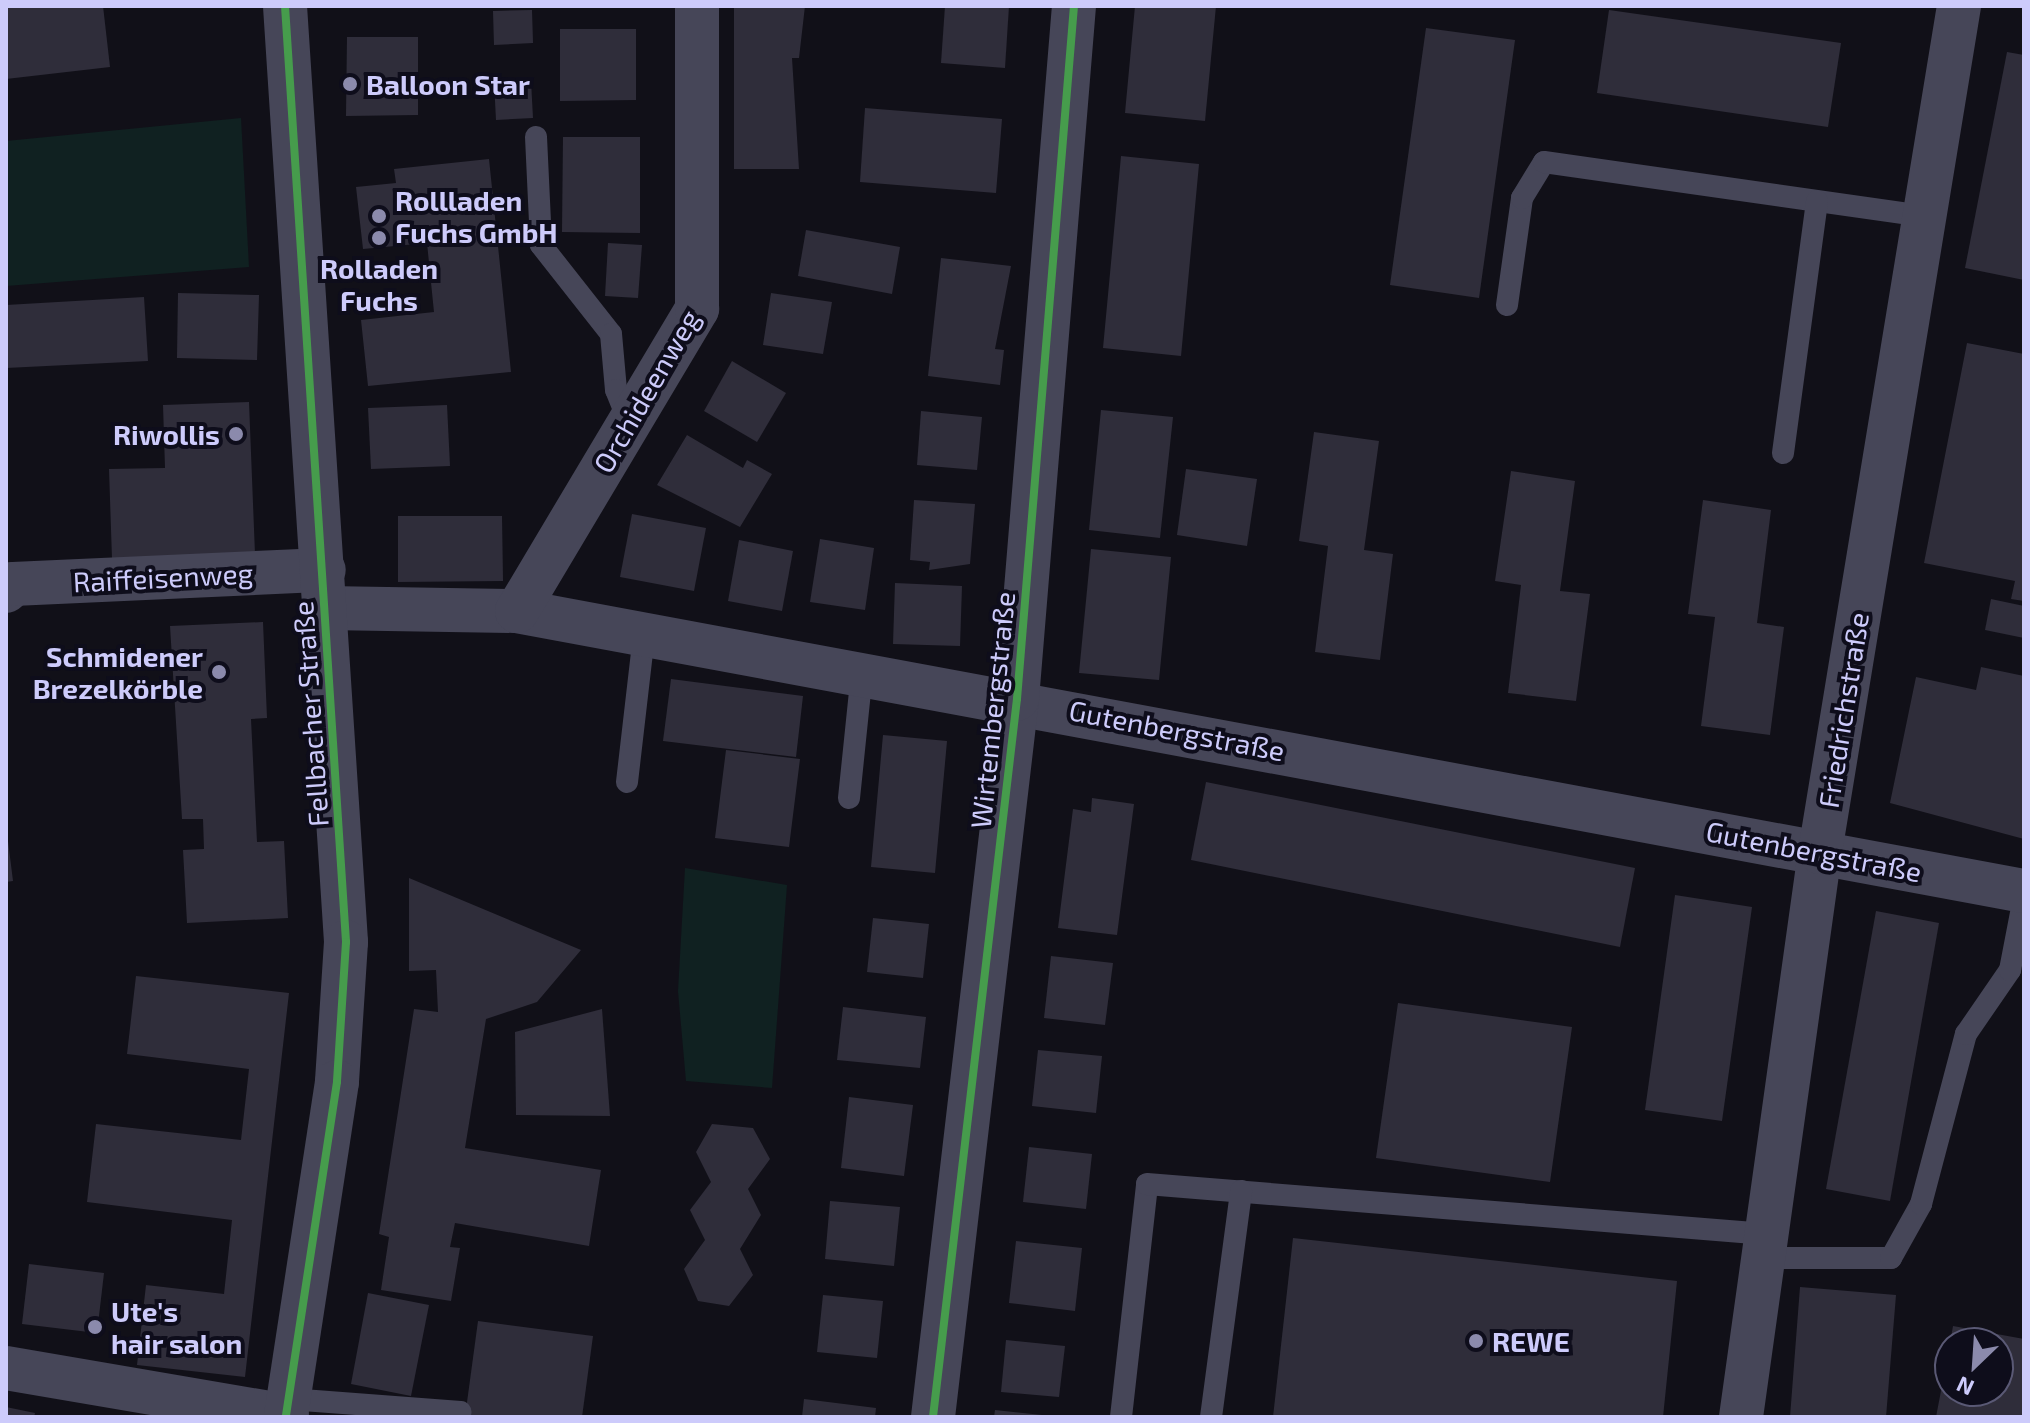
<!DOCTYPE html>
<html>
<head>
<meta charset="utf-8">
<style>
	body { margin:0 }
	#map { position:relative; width:2030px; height:1423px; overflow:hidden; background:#111018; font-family:"Exo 2",sans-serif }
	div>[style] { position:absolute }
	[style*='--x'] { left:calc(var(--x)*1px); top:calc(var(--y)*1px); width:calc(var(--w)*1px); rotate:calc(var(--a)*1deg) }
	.green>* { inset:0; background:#102121 }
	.building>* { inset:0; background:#2f2d3a }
	.service>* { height:22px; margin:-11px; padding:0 11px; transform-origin:11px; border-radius:11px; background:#464658 }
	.minor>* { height:44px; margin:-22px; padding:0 22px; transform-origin:22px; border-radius:22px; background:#464658 }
	.tertiary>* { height:44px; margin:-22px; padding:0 22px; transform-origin:22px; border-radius:22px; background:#464658 }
	.cycleway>* { height:8px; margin:-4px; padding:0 4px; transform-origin:4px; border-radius:4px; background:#469c4c }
	.dots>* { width:22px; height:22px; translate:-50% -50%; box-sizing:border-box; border:4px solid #0e0d1b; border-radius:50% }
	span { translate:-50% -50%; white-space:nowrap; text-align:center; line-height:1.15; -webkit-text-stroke:8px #0e0d1b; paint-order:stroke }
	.poi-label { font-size:28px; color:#cdcbfb; font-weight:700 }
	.left { translate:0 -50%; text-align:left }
	.right { translate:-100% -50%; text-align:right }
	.street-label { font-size:28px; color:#cdcbfb }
	.frame { position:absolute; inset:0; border:8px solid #cdcbfb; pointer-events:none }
	.north { position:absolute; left:1934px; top:1327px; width:80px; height:80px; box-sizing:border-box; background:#0e0d1b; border:2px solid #5a5975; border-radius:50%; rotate:205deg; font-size:22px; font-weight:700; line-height:32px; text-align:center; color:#cdcbfb }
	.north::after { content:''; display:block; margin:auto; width:28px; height:36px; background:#8b8aac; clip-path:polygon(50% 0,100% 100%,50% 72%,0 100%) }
</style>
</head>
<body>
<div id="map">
	<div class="green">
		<i style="clip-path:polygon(241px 118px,249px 267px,6px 286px,6px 141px)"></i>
		<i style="clip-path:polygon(685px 868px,787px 885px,772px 1088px,686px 1081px,678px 991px)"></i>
	</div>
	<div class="building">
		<i style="clip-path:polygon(6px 6px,103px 6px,110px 67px,6px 79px)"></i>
		<i style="clip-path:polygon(734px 6px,805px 6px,799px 58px,792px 58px,799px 169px,734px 169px)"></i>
		<i style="clip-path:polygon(945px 6px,1009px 6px,1005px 68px,941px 63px)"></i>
		<i style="clip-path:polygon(1135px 6px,1216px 6px,1205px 121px,1125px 113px)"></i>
		<i style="clip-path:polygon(532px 10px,533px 43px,494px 45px,493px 11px)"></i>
		<i style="clip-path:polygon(1609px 10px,1841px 43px,1828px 127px,1597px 93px)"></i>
		<i style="clip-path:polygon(1426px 28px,1515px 40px,1479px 298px,1390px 285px)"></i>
		<i style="clip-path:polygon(560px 29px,636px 29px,636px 100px,560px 101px)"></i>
		<i style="clip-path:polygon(347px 37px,418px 37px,418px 115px,346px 116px)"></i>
		<i style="clip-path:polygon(2007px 52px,2024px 55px,2024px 280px,1965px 268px)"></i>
		<i style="clip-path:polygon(531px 81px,533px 118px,496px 120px,494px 82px)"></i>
		<i style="clip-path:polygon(865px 108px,1002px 119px,996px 193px,860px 182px)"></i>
		<i style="clip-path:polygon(563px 137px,640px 137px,640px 233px,562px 232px)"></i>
		<i style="clip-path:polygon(1121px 156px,1199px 164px,1181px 356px,1103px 348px)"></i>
		<i style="clip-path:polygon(489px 159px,511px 372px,368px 386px,361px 320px,434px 312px,427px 243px,363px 249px,356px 187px,396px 183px,394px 169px)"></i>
		<i style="clip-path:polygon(806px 230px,900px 247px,892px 294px,798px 276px)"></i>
		<i style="clip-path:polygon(608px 243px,642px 245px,638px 298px,605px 296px)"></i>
		<i style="clip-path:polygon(941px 258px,1011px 266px,995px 349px,1004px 350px,1000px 385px,928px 376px)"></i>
		<i style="clip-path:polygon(178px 293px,259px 295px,257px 360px,177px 358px)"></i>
		<i style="clip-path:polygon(771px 293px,832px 302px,823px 354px,763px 345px)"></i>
		<i style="clip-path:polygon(144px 297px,148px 361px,6px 368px,6px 305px)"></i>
		<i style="clip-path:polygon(1967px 343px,2024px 354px,2024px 601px,2011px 599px,2015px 581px,1924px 563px)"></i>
		<i style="clip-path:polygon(732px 361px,786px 393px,757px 442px,704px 411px)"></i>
		<i style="clip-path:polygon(249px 402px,255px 554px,112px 559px,109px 469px,165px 468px,163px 405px)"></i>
		<i style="clip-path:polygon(447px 405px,450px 466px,371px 469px,368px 408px)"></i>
		<i style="clip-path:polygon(1101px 410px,1173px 417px,1160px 538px,1089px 530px)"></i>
		<i style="clip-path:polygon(921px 411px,982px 417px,977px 470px,917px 465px)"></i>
		<i style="clip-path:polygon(1314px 432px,1379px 441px,1364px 550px,1393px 554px,1380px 660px,1315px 652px,1328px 546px,1299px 541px)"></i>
		<i style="clip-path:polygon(687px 435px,743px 468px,747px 460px,772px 474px,740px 527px,657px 485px)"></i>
		<i style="clip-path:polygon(1186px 469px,1257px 479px,1247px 546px,1177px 535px)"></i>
		<i style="clip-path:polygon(1511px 471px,1575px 481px,1560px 591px,1590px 594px,1576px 701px,1508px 693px,1521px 585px,1495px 581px)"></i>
		<i style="clip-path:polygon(914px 500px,975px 504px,970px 564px,929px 570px,930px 562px,910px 560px)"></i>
		<i style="clip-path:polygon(1703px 500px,1771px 510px,1757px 623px,1784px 627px,1770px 735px,1701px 726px,1715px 617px,1688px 614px)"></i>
		<i style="clip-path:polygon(632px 514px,706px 528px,694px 591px,620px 577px)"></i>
		<i style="clip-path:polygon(398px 516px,502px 516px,503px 581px,398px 582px)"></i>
		<i style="clip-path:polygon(820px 539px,874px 548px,865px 610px,810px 602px)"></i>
		<i style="clip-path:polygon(739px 540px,793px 551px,782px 611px,728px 601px)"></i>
		<i style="clip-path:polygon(1091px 549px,1171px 557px,1159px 680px,1079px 673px)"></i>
		<i style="clip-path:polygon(895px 583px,962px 586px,960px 646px,893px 644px)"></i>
		<i style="clip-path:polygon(1991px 599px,2024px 606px,2024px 638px,1985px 630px)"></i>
		<i style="clip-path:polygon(263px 622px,267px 718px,251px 719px,257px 842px,284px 841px,288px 918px,187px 923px,183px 850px,204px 849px,203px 819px,182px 819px,170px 626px)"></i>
		<i style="clip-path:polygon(1981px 667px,2024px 676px,2024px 839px,1890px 803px,1916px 677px,1976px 690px)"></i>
		<i style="clip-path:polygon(671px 679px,803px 696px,796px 757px,663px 741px)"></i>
		<i style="clip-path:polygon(883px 735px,947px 741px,935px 873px,871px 867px)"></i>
		<i style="clip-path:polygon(726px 750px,800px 759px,789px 847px,715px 838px)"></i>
		<i style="clip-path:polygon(1206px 782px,1635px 868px,1620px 947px,1191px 860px)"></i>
		<i style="clip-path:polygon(1092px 798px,1134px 804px,1117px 935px,1058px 928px,1073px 809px,1091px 812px)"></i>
		<i style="clip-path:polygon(6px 825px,13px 881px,6px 882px)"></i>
		<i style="clip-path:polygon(409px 878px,581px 950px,537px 1002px,486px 1019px,465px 1148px,601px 1170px,589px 1246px,455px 1223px,450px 1247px,460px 1248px,451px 1301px,381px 1290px,389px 1237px,379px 1234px,414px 1009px,438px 1012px,436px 970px,409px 971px)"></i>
		<i style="clip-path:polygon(1675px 895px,1752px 907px,1722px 1121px,1645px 1110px)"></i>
		<i style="clip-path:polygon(1876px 911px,1939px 923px,1890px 1201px,1826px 1189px)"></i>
		<i style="clip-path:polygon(873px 918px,929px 924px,923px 978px,867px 972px)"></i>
		<i style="clip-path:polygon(1051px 956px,1113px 963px,1105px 1025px,1044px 1018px)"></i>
		<i style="clip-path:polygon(136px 976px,289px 993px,245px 1377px,137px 1365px,146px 1285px,224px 1294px,232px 1220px,87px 1202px,96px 1124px,241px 1140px,249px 1069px,127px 1054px)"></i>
		<i style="clip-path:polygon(1398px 1003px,1572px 1027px,1550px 1182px,1376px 1158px)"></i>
		<i style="clip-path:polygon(843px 1007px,926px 1017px,920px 1068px,837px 1060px)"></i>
		<i style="clip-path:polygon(602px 1009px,610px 1116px,516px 1115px,515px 1032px)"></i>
		<i style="clip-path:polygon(1038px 1050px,1102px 1056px,1096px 1113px,1032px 1106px)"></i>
		<i style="clip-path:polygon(849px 1097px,913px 1105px,904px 1176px,841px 1168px)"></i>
		<i style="clip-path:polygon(712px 1124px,753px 1128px,770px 1159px,748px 1189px,761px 1215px,740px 1249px,753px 1275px,729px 1306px,698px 1301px,684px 1269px,705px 1240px,690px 1210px,711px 1182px,696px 1152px)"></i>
		<i style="clip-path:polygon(1029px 1147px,1092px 1154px,1086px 1209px,1023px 1202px)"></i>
		<i style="clip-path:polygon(830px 1201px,900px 1207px,894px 1266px,825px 1259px)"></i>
		<i style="clip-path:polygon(1293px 1238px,1677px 1281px,1663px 1417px,1273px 1417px)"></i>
		<i style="clip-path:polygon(1016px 1241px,1082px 1248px,1075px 1311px,1009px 1303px)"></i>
		<i style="clip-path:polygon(29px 1264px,104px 1273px,97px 1333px,22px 1324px)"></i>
		<i style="clip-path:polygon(1800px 1287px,1896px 1295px,1886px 1417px,1790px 1417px)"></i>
		<i style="clip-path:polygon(368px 1293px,429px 1305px,411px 1396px,351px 1384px)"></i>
		<i style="clip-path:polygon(823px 1295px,883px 1301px,877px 1358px,817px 1352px)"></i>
		<i style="clip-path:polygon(478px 1321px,593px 1336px,582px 1417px,465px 1417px)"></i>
		<i style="clip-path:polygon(1953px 1326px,2024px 1339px,2024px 1417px,1936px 1417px,1949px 1349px,1950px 1391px,1998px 1391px,1998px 1343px,1950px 1343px)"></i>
		<i style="clip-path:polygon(1006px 1340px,1065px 1346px,1059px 1397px,1001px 1392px)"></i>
		<i style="clip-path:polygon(804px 1399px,876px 1408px,875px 1417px,802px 1417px)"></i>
		<i style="clip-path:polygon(6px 1407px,35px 1413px,34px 1417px,6px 1417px)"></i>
		<i style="clip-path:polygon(995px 1410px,1042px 1415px,1042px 1417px,994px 1417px)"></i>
	</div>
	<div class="service">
		<i style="--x:536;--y:137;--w:108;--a:87.3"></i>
		<i style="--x:541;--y:245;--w:113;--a:51.8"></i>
		<i style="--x:611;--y:334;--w:56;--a:84.9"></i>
		<i style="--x:616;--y:390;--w:35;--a:68"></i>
		<i style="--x:1507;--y:305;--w:108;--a:-82"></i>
		<i style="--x:1522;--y:198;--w:42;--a:-58.6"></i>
		<i style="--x:1544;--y:162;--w:384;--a:8.1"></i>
		<i style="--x:1783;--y:453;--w:254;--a:-82.3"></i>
		<i style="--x:627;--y:782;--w:149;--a:-83.4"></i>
		<i style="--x:849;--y:798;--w:127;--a:-84.1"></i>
		<i style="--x:1763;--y:1258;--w:128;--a:0"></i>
		<i style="--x:1891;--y:1258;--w:62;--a:-60.9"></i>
		<i style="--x:1921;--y:1204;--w:176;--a:-75.2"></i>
		<i style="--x:1966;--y:1034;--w:78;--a:-55.5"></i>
		<i style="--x:2010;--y:970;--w:74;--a:-79.1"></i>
		<i style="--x:289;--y:1399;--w:172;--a:4.3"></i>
		<i style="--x:1121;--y:1417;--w:234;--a:-83.6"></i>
		<i style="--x:1147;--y:1184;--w:621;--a:4.62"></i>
		<i style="--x:1211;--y:1417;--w:228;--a:-82.4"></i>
	</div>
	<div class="minor">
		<i style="--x:6;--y:591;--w:10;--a:-45"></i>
		<i style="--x:13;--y:584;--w:311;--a:-2.6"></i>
		<i style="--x:326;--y:608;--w:191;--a:0.9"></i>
		<i style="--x:517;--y:611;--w:1533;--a:10.53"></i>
		<i style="--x:517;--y:611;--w:352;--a:-59.2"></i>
		<i style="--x:697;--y:309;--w:303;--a:-90"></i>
		<i style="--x:6;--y:1368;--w:285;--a:9.7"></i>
		<i style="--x:933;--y:1417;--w:723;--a:-83.33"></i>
		<i style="--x:1017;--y:699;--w:695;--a:-85.3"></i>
		<i style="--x:1741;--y:1417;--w:570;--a:-82.04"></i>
		<i style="--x:1820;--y:852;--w:857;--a:-80.67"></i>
	</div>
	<div class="tertiary">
		<i style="--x:285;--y:6;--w:938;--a:86.27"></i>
		<i style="--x:346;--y:942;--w:140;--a:93.7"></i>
		<i style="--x:337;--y:1082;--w:339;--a:98.7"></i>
	</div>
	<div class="cycleway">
		<i style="--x:285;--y:6;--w:938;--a:86.27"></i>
		<i style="--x:346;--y:942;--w:140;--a:93.7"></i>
		<i style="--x:337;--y:1082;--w:339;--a:98.7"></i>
		<i style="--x:933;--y:1417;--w:723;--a:-83.33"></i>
		<i style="--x:1017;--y:699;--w:695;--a:-85.3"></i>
	</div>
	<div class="dots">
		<i style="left:350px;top:84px;background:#8b8aac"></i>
		<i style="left:379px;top:216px;background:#8b8aac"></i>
		<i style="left:379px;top:238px;background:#8b8aac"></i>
		<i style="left:236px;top:434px;background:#8b8aac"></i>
		<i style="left:219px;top:672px;background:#8b8aac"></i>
		<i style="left:95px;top:1327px;background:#8b8aac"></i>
		<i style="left:1476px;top:1341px;background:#8b8aac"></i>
	</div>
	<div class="poi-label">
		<span class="left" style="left:366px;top:84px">Balloon Star</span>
		<span class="left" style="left:395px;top:216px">Rollladen<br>Fuchs GmbH</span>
		<span style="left:379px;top:284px">Rolladen<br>Fuchs</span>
		<span class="right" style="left:220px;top:434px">Riwollis</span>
		<span class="right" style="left:203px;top:672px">Schmidener<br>Brezelkörble</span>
		<span class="left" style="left:111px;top:1327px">Ute's<br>hair salon</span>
		<span class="left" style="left:1492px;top:1341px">REWE</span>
	</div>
	<div class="street-label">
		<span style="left:646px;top:391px;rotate:-60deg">Orchideenweg</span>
		<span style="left:163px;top:577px;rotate:-3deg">Raiffeisenweg</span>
		<span style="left:992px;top:710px;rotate:-84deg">Wirtembergstraße</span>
		<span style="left:1843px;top:710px;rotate:-81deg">Friedrichstraße</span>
		<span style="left:310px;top:714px;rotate:-94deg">Fellbacher Straße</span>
		<span style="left:1177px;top:730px;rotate:11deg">Gutenbergstraße</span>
		<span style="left:1814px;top:851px;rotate:11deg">Gutenbergstraße</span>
	</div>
	<div class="frame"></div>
	<div class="north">N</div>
</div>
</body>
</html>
